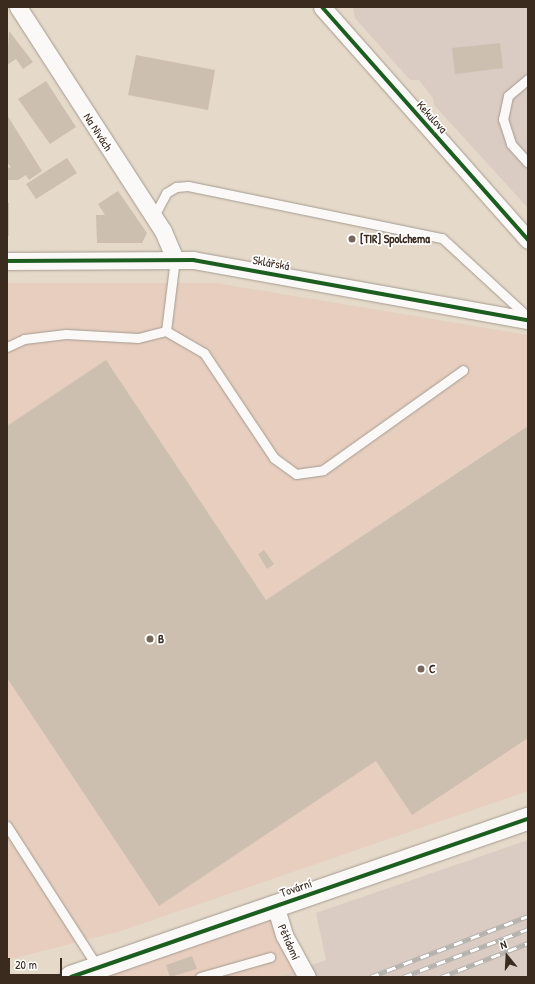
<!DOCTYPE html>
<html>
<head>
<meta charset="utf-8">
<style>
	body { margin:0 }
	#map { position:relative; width:535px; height:984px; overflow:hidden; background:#e5d9c9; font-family:"Patrick Hand",sans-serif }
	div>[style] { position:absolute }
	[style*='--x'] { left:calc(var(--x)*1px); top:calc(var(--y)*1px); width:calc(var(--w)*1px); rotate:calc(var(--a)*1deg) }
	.built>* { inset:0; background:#e7cebf }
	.industrial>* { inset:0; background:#dacbc3 }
	.building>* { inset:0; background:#cdbfb0 }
	.roads { filter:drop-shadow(0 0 1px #a49b90) drop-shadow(0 0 1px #a49b90) }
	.lane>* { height:9px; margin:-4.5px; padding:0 4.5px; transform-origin:4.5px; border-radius:4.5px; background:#fbf9f7 }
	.street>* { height:17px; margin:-8.5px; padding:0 8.5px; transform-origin:8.5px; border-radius:8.5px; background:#fbf9f7 }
	.secondary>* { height:22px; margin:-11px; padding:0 11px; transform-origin:11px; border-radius:11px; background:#fbf9f7 }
	.rail>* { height:4.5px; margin-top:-2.25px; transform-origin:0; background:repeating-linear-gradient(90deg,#fff 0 9px,#b5b2ae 0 18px); box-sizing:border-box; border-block:1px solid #b5b2ae }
	.cycleway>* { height:4px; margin:-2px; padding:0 2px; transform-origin:2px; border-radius:2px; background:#1b5e20 }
	.dots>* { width:11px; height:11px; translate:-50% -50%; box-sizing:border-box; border:2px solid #fff; border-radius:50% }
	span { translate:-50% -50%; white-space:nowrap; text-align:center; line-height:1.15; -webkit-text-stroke:3.5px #fff; paint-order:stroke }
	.street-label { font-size:12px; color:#3b2a1e }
	.poi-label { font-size:12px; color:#3b2a1e; font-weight:700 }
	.left { translate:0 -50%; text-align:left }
	.frame { position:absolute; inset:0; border:8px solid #3b2a1e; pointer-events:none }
	.north { position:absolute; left:487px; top:936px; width:40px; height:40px; -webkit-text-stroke:3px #fff; paint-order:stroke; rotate:342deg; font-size:11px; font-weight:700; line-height:16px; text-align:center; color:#3b2a1e }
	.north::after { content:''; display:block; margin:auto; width:14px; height:18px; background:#3b2a1e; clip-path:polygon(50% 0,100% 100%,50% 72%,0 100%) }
	.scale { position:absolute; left:8px; top:958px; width:54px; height:18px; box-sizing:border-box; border:2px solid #3b2a1e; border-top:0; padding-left:5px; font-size:12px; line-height:14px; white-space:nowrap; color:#3b2a1e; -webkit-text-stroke:3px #fff; paint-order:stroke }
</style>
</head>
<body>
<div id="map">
	<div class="built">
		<i style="clip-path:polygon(7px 283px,216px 283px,528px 335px,528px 791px,121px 931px,7px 960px)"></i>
		<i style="clip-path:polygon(271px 918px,298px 970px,279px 977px,104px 977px)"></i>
	</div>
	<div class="industrial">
		<i style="clip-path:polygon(528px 7px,528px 208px,434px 105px,433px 98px,419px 80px,410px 80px,355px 18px,353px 8px)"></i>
		<i style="clip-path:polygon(528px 840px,528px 977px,279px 977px,326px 960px,316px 913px)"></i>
	</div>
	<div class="building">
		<i style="clip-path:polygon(9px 31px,33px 62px,23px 69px,16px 59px,7px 65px)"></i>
		<i style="clip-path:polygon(500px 43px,503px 68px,455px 74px,452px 48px)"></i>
		<i style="clip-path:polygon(136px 55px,215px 70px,208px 110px,128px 95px)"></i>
		<i style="clip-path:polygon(46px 81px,76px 127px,50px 144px,18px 99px)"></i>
		<i style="clip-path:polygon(7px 115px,42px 171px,29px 180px,26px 175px,18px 180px,7px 180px,7px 167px,11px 168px,7px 162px)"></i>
		<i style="clip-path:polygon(67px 158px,77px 173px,36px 199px,26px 184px)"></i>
		<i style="clip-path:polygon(118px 191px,147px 233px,142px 243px,97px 243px,96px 215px,105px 215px,98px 204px)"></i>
		<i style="clip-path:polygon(7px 203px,9px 203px,9px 236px,7px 236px)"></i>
		<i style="clip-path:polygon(106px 360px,266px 600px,528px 426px,528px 738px,412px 815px,376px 761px,159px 906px,7px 678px,7px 426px)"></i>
		<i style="clip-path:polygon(264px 550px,274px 564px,267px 569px,258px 554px)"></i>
		<i style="clip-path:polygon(192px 956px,197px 969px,170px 977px,166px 965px)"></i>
	</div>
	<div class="roads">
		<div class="lane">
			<i style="--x:528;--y:79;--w:26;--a:140"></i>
			<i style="--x:508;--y:96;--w:24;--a:102"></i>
			<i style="--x:503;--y:119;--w:26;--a:72"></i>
			<i style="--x:511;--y:144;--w:25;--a:48"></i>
			<i style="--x:154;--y:216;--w:26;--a:-62"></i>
			<i style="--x:166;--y:193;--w:12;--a:-31"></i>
			<i style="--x:176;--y:187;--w:12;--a:-5"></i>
			<i style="--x:188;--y:186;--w:259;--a:11.6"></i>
			<i style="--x:442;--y:238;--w:117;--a:42.6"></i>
			<i style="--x:166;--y:331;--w:44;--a:30.1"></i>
			<i style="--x:204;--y:353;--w:126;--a:56.3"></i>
			<i style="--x:274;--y:458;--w:27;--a:36"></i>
			<i style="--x:296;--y:474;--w:27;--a:-8"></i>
			<i style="--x:323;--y:470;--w:172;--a:-35.5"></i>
			<i style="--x:7;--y:347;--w:19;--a:-25"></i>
			<i style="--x:24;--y:339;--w:42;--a:-6.8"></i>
			<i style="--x:66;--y:334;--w:72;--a:3.2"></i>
			<i style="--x:138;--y:338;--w:29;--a:-14"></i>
			<i style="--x:166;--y:331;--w:73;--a:-82.9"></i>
			<i style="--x:7;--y:826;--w:169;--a:57.3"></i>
			<i style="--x:200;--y:977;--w:73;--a:-15.9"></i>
		</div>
		<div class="street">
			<i style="--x:18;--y:7;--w:267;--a:57.1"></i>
			<i style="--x:163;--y:231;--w:30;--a:67"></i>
			<i style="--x:322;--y:7;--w:311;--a:48.5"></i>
			<i style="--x:7;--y:261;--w:186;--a:-0.3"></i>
			<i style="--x:193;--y:260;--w:340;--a:10.2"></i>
			<i style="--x:275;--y:905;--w:31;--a:73"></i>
			<i style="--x:284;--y:935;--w:48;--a:61.3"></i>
		</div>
		<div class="secondary">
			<i style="--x:71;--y:977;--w:484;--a:-19.1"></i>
		</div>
	</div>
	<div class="rail">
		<i style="--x:370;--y:977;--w:169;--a:-21.1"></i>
		<i style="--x:403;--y:977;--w:134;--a:-21"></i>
		<i style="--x:441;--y:977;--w:93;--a:-21.3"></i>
	</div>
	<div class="cycleway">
		<i style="--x:322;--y:7;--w:311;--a:48.5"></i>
		<i style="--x:7;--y:261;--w:186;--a:-0.3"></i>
		<i style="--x:193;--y:260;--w:340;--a:10.2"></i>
		<i style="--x:71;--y:977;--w:484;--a:-19.1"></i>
	</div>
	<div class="dots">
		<i style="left:352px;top:239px;background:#76675a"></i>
		<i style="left:150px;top:639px;background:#76675a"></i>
		<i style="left:421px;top:669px;background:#76675a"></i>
	</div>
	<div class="street-label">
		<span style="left:432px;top:117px;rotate:48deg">Kekulova</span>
		<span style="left:98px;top:132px;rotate:57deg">Na Nivách</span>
		<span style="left:271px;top:263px;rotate:10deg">Sklářská</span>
		<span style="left:296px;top:888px;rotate:-19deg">Tovární</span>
		<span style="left:289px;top:942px;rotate:66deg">Pětidomí</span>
	</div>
	<div class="poi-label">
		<span class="left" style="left:360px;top:239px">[TIR] Spolchema</span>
		<span class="left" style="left:158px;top:639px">B</span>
		<span class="left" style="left:429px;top:669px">C</span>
	</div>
	<div class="frame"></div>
	<div class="north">N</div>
	<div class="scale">20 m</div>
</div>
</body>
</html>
